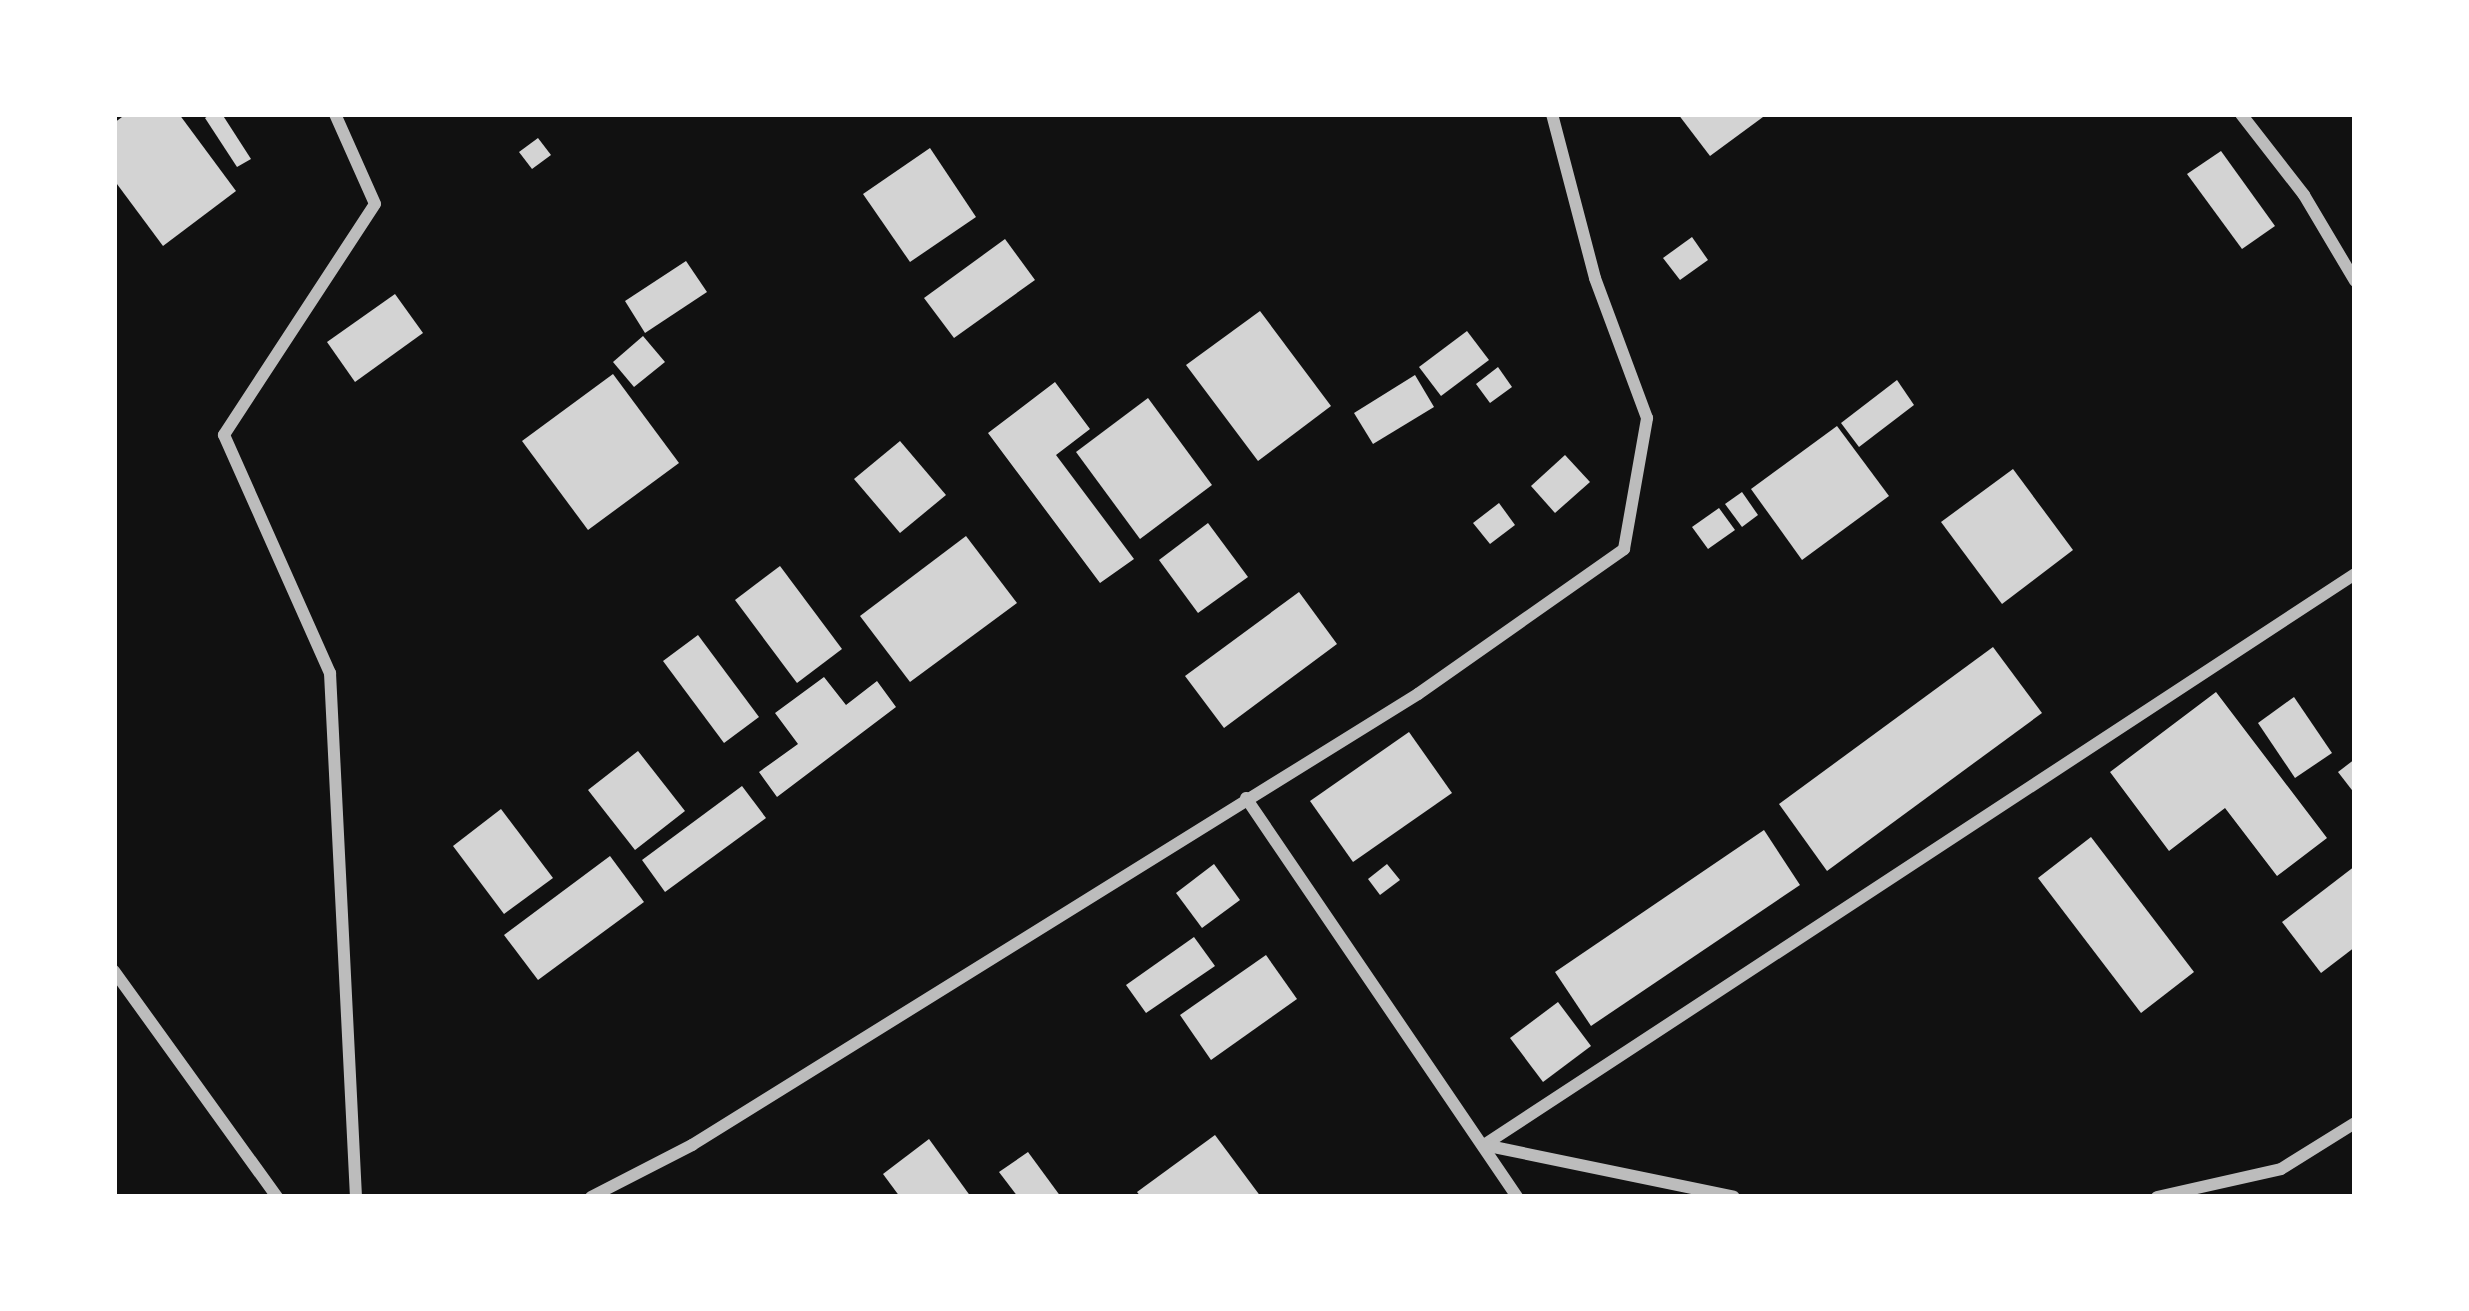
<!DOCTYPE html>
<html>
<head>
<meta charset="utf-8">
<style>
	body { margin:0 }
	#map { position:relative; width:2469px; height:1311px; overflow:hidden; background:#111; font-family:"Open Sans",sans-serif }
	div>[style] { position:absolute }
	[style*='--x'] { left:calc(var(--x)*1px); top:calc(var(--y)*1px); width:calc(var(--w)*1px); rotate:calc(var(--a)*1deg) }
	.building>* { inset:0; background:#d3d3d3 }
	.minor>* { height:12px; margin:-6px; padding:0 6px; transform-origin:6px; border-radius:6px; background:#bcbcbc }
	span { translate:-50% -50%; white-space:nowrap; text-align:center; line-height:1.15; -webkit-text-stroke:12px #fff; paint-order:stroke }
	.frame { position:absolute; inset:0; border:117px solid #fff; pointer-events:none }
</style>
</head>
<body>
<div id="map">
	<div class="building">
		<i style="clip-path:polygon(126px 114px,179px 114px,236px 191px,163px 246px,114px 180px,114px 123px)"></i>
		<i style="clip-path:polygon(211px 114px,222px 114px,251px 159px,237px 167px,205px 118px)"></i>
		<i style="clip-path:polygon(1678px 114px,1761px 114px,1763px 117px,1710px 156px)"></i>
		<i style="clip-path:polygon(538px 138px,551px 155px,532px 169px,519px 152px)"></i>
		<i style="clip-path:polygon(930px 148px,976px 217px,910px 262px,863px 194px)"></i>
		<i style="clip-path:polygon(2221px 151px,2275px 226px,2242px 249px,2187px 174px)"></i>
		<i style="clip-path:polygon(1692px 237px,1708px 260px,1680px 280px,1663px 258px)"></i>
		<i style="clip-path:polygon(1005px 239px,1035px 280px,954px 338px,924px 298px)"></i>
		<i style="clip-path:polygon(686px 261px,707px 292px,645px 333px,625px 301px)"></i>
		<i style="clip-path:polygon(395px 294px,423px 333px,355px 382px,327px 342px)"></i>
		<i style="clip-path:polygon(1260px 311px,1331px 406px,1258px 461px,1186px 365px)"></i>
		<i style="clip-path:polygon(1467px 331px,1489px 360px,1441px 396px,1419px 367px)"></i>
		<i style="clip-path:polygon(643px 336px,665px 362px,634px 387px,613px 362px)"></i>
		<i style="clip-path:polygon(1498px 367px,1512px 387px,1490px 403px,1476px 384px)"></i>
		<i style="clip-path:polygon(613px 374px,679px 463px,588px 530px,522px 441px)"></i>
		<i style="clip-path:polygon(1415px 375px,1434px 407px,1373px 444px,1354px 413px)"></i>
		<i style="clip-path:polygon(1897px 380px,1914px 405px,1859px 447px,1841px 423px)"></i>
		<i style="clip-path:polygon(1055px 382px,1090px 429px,1056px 455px,1134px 559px,1100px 583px,988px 433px)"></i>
		<i style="clip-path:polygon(1148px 398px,1212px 485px,1140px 539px,1076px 452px)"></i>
		<i style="clip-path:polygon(1837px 426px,1889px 496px,1802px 560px,1751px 489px)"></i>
		<i style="clip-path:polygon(900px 441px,946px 495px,900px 533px,854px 479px)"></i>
		<i style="clip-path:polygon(1565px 455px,1590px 482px,1555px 513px,1531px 486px)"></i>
		<i style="clip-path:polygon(2013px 469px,2073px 550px,2002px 604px,1941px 522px)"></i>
		<i style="clip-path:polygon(1742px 492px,1758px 515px,1742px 527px,1725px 504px)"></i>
		<i style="clip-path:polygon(1499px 503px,1515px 525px,1490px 544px,1473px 523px)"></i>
		<i style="clip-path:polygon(1719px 508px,1735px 530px,1708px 549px,1692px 527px)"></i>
		<i style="clip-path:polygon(1208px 523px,1248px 577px,1198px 613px,1159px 560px)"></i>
		<i style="clip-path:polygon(966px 536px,1017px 603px,910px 682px,860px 616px)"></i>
		<i style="clip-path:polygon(780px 566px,842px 649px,797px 683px,735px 600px)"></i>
		<i style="clip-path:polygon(1299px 592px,1337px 644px,1224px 728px,1185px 676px)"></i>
		<i style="clip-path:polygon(698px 635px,759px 717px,724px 743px,663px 661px)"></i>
		<i style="clip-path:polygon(1993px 647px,2042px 713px,1827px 871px,1779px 804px)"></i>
		<i style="clip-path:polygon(824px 677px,846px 705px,877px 681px,896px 707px,777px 797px,759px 772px,798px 744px,775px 713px)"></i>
		<i style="clip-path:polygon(2216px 692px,2327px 838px,2277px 876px,2225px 808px,2169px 851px,2110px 772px)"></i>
		<i style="clip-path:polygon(2294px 697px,2332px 753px,2295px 778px,2258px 723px)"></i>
		<i style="clip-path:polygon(1409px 732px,1452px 793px,1353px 862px,1310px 801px)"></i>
		<i style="clip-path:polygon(638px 751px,685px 811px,635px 850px,588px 790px)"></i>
		<i style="clip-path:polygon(2355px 759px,2355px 794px,2338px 772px)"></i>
		<i style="clip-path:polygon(742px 786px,766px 818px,665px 892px,642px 860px)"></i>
		<i style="clip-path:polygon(501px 809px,553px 878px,504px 914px,453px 846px)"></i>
		<i style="clip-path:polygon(1764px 830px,1800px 885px,1591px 1026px,1555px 972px)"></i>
		<i style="clip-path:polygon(2091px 837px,2194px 972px,2141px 1013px,2038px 878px)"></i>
		<i style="clip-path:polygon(610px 856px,644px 902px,538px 980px,504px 935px)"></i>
		<i style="clip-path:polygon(1214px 864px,1240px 900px,1202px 928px,1176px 893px)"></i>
		<i style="clip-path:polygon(1387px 864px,1400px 880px,1380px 895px,1368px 879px)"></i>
		<i style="clip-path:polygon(2355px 866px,2355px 947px,2321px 973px,2282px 922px)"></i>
		<i style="clip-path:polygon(1194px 937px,1215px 966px,1146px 1013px,1126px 985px)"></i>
		<i style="clip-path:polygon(1266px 955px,1297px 999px,1211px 1060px,1180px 1015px)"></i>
		<i style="clip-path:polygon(1558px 1002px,1591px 1046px,1543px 1082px,1510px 1038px)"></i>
		<i style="clip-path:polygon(1215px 1135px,1261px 1197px,1141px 1197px,1137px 1192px)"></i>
		<i style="clip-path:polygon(929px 1139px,971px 1197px,900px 1197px,883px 1174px)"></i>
		<i style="clip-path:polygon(1028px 1152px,1061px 1197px,1018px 1197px,999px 1172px)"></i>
	</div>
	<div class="minor">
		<i style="--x:335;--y:114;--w:98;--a:66"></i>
		<i style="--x:375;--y:204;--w:276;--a:123.2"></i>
		<i style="--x:224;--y:435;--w:261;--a:66"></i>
		<i style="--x:330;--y:673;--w:525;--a:87.16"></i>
		<i style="--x:2241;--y:114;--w:103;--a:52.1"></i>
		<i style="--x:2304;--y:195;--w:100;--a:59.3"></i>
		<i style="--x:1246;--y:798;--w:482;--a:55.8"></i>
		<i style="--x:114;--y:971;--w:279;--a:54.2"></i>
		<i style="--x:1484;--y:1145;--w:1041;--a:-33.25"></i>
		<i style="--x:1484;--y:1145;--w:255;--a:11.7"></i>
		<i style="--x:591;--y:1197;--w:114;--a:-27.2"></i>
		<i style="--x:692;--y:1145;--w:855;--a:-31.85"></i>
		<i style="--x:1418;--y:694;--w:252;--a:-35.1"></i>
		<i style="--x:1624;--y:549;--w:133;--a:-80"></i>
		<i style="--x:1647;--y:418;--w:149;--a:-110.4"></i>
		<i style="--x:1595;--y:278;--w:170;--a:-104.7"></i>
		<i style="--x:2157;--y:1197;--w:127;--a:-12.7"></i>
		<i style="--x:2281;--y:1169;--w:87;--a:-31.9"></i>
	</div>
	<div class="frame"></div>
</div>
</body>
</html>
